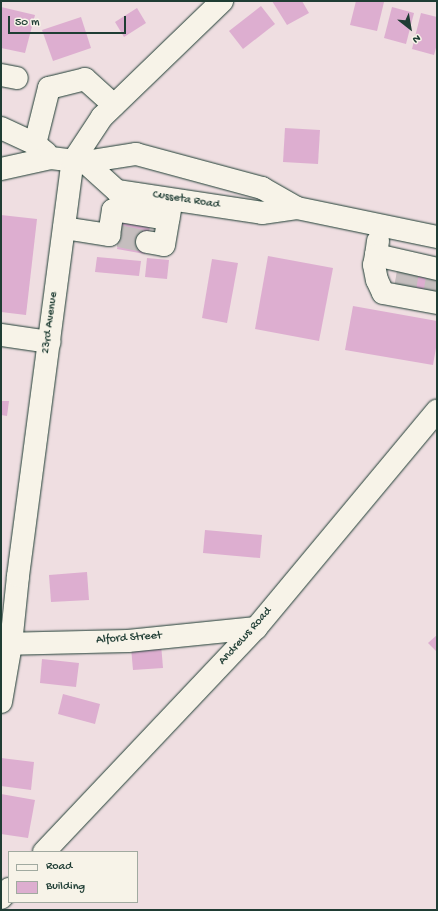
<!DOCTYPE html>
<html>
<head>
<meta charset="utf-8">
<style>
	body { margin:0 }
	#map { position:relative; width:438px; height:911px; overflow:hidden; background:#efdee1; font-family:"Gochi Hand",sans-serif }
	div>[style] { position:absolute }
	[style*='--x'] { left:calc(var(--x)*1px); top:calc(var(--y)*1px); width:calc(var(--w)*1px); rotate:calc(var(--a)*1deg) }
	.building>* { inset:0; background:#ddaed0 }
	.minor-tunnel>* { height:22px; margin-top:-11px; transform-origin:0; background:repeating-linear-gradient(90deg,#c5bebe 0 22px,transparent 0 33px) }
	.roads { filter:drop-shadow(0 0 1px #1f3d34) drop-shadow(0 0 1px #1f3d34) }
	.minor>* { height:22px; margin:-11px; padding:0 11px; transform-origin:11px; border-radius:11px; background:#f7f3e8 }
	span { translate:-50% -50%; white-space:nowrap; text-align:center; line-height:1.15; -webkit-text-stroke:3px #f7f3e8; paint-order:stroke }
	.street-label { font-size:12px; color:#1f3d34 }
	.frame { position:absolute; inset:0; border:2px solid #1f3d34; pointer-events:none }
	.legend { position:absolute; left:8px; top:851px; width:130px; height:52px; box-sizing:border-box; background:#f7f3e8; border:1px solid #a1aaa0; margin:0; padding:5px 7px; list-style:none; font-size:12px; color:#1f3d34 }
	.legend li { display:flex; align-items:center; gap:8px; height:20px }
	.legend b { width:20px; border:1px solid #a1aaa0 }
	.north { position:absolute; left:390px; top:8px; width:40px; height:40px; -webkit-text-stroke:3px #f7f3e8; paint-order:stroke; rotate:149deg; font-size:11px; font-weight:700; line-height:16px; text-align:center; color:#1f3d34 }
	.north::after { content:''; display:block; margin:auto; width:14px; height:18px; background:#1f3d34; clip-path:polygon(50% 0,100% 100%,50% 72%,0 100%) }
	.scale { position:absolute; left:8px; top:16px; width:118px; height:18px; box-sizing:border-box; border:2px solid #1f3d34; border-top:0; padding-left:5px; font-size:12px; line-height:14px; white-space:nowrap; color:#1f3d34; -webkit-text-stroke:3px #f7f3e8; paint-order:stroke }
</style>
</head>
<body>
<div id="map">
	<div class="building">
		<i style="clip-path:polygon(272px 1px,302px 1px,309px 13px,287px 25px)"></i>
		<i style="clip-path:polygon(356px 1px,384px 2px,377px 31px,350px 25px)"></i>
		<i style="clip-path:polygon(261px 6px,275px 24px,243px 49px,229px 31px)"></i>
		<i style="clip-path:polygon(1px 7px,35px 15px,25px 53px,1px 48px)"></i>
		<i style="clip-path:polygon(392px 7px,414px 13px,406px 44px,384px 38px)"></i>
		<i style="clip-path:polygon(137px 8px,146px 23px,124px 37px,115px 22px)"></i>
		<i style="clip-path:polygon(421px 13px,437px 17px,437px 44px,434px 55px,412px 49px)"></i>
		<i style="clip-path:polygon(81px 17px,91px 48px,53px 61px,42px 30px)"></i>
		<i style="clip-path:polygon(285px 128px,320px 130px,318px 164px,283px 162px)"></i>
		<i style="clip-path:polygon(1px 215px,37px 219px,26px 315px,1px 312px)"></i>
		<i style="clip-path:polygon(123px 216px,151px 221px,145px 254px,117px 249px)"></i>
		<i style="clip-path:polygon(268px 256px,333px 268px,319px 341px,255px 329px)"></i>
		<i style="clip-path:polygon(97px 257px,141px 261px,139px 276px,95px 272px)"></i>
		<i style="clip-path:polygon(147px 258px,169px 260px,167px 279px,145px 277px)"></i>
		<i style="clip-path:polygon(212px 259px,238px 263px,227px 323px,202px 318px)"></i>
		<i style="clip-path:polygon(398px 269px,437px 277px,437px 296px,394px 288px)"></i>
		<i style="clip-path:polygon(353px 306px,437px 321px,437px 342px,433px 365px,345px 350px)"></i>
		<i style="clip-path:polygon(1px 401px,9px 401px,7px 416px,1px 415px)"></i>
		<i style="clip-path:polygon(205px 530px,262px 535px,260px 558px,203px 553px)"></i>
		<i style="clip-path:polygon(87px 572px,89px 600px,51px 602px,49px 575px)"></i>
		<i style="clip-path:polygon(437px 635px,437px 652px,428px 643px)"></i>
		<i style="clip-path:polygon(161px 644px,163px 668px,133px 670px,131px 647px)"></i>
		<i style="clip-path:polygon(42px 659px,79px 663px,76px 687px,40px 683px)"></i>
		<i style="clip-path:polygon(63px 694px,100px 704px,95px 724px,58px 714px)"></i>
		<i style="clip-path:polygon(1px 758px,34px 762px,31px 790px,1px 786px)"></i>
		<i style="clip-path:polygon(1px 794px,35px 800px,28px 838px,1px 834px)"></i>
	</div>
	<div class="minor-tunnel">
		<i style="--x:119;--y:236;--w:29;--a:12"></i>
		<i style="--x:405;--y:290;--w:19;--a:-81"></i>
		<i style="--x:434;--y:295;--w:17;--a:-80"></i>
	</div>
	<div class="roads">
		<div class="minor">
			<i style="--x:1;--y:75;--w:16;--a:11"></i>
			<i style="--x:1;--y:128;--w:38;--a:25"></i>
			<i style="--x:35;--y:144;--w:14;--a:39"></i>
			<i style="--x:35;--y:144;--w:58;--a:-76"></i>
			<i style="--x:49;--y:88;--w:37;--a:-14"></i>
			<i style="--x:85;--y:79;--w:39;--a:42"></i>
			<i style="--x:85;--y:162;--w:43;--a:42.2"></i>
			<i style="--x:117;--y:191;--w:147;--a:8.6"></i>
			<i style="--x:262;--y:213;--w:35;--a:-8"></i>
			<i style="--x:1;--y:169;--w:51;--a:-12.4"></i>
			<i style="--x:51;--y:158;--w:34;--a:7"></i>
			<i style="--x:85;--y:162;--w:52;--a:-8.9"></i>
			<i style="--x:136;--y:154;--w:131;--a:15.1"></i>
			<i style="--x:262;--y:188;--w:40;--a:29.7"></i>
			<i style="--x:297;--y:208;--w:143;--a:11.7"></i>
			<i style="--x:64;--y:228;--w:46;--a:8.8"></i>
			<i style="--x:109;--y:235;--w:25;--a:-81"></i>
			<i style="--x:113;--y:210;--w:56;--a:9.3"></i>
			<i style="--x:378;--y:241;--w:14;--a:98"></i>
			<i style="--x:376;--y:255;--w:63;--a:12.9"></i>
			<i style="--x:147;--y:242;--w:17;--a:10"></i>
			<i style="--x:164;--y:245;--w:42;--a:-80.3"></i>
			<i style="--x:376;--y:255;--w:10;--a:101"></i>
			<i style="--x:374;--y:265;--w:15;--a:79"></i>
			<i style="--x:377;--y:280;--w:14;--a:65"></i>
			<i style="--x:383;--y:293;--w:55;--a:10.5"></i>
			<i style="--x:1;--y:335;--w:49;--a:8.3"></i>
			<i style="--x:1;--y:644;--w:127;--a:-1.4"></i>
			<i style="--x:128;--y:641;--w:129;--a:-5.8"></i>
			<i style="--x:1;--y:702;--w:59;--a:-80.2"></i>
			<i style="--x:11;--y:644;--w:68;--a:-84.1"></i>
			<i style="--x:18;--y:576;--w:419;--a:-82.5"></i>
			<i style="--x:73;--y:161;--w:53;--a:-56.6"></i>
			<i style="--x:102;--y:117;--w:167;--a:-44"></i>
			<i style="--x:44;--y:852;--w:308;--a:-46.6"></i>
			<i style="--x:256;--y:628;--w:283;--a:-50.2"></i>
			<i style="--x:1;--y:898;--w:12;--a:-48"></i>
		</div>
	</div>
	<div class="street-label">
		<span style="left:186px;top:201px;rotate:9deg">Cusseta Road</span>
		<span style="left:51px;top:323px;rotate:-82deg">23rd Avenue</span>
		<span style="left:246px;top:637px;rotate:-48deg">Andrews Road</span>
		<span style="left:129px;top:639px;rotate:-4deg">Alford Street</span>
	</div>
	<div class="frame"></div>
	<ul class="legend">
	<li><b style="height:5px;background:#f7f3e8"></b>Road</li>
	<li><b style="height:11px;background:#ddaed0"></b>Building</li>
	</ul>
	<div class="north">N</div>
	<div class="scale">50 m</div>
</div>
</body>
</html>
